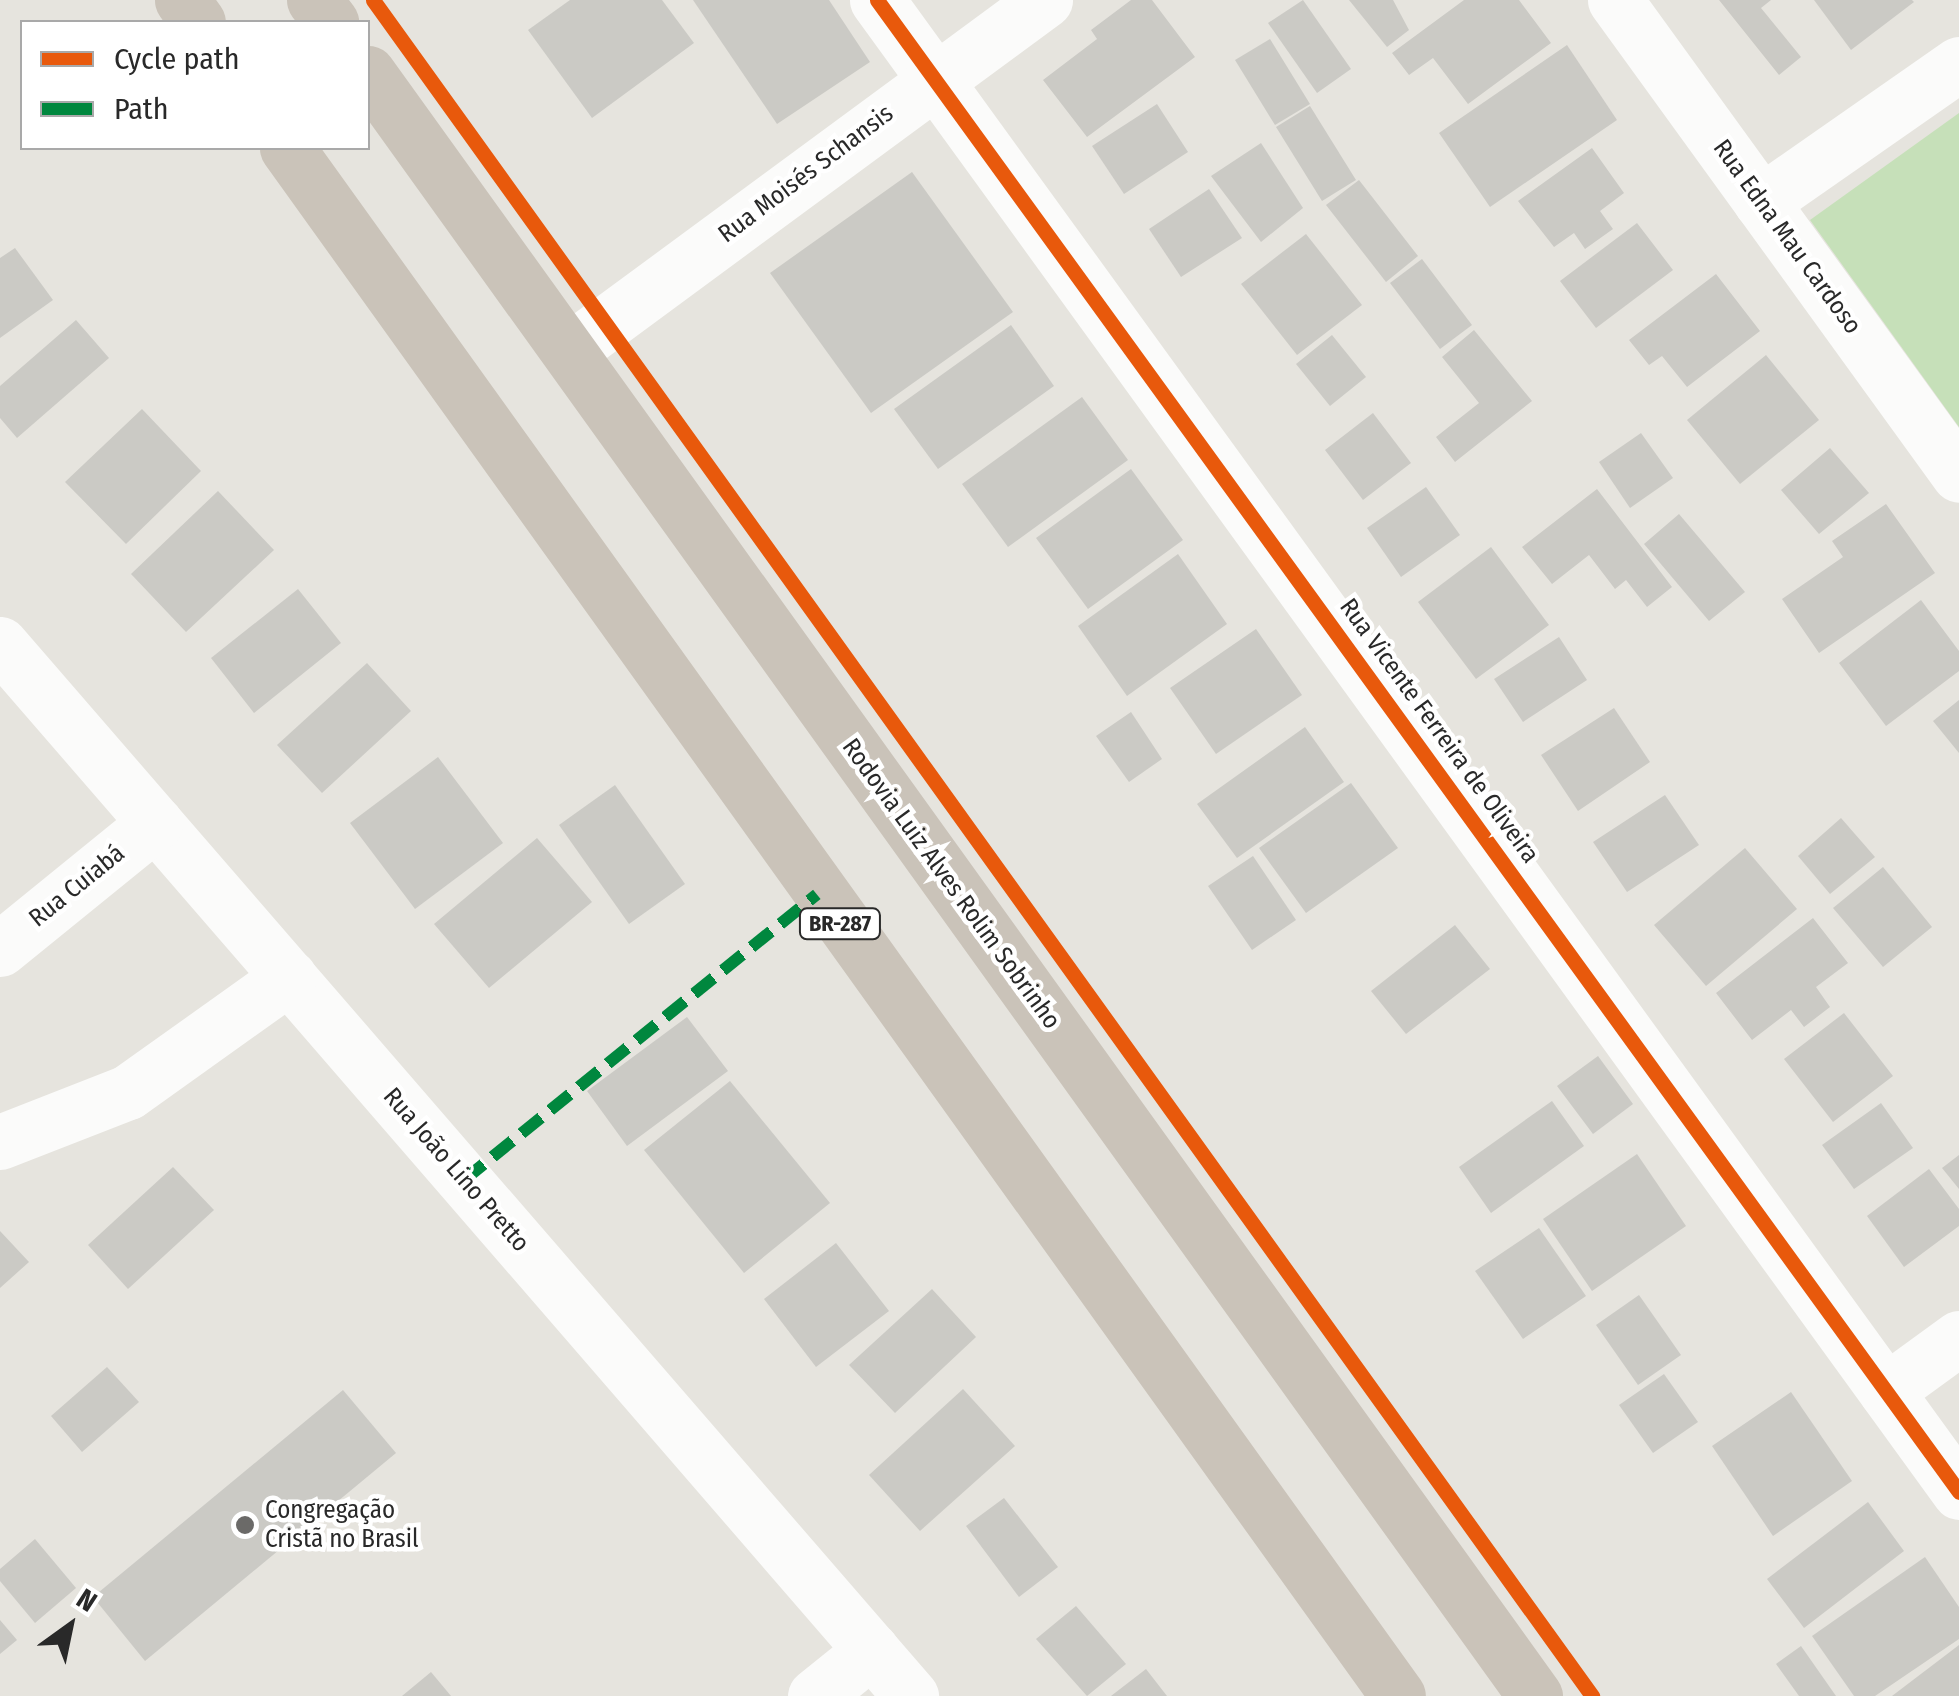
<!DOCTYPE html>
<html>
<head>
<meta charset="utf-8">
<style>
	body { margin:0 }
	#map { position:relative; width:1959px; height:1696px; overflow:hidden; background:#e6e4de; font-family:"Fira Sans Condensed",sans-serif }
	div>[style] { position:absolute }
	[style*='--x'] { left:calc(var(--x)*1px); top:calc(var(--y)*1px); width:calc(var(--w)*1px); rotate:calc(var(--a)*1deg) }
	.green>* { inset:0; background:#c6e0b9 }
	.building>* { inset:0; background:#cbcac5 }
	.minor>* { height:55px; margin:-27.5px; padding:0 27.5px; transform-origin:27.5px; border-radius:27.5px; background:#fbfbfa }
	.highway>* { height:55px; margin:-27.5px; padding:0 27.5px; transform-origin:27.5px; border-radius:27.5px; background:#cac3b9 }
	.quiet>* { height:12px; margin-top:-6px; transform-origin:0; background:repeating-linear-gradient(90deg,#00873e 0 25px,transparent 0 37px) }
	.cycleway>* { height:15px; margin:-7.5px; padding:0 7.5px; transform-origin:7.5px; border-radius:7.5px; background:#e8590c }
	.dots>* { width:28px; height:28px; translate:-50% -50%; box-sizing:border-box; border:5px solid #fff; border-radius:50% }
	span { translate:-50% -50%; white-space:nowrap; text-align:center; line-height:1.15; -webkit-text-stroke:9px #fff; paint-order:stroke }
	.shield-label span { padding:2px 8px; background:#fff; border:2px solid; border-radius:8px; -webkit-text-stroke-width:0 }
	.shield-label { font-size:22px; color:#292929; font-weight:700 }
	.street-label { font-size:25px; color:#292929 }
	.poi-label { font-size:25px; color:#292929 }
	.left { translate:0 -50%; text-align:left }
	.legend { position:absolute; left:20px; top:20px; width:350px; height:130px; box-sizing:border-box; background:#fff; border:2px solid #a9a9a9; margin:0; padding:12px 18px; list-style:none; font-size:30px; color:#292929 }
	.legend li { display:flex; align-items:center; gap:20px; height:50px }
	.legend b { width:50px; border:2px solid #a9a9a9 }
	.north { position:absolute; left:20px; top:1576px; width:100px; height:100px; -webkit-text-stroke:8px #fff; paint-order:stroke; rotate:33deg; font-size:28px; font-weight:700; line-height:40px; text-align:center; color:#292929 }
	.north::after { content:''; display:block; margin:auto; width:35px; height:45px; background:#292929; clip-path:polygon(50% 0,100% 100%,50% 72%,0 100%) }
</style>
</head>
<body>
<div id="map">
	<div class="green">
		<i style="clip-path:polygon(1959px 113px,1959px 427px,1810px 220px)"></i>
	</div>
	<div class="building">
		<i style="clip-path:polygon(570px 0,662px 0,694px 43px,592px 118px,528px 30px)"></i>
		<i style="clip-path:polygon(693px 0,829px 0,870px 62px,777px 124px)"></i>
		<i style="clip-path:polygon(1131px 0,1152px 0,1195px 57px,1087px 137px,1043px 80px,1097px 39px,1091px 30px)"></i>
		<i style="clip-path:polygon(1303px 0,1351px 69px,1317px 93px,1268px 23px)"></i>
		<i style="clip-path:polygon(1349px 0,1393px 0,1409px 30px,1387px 47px)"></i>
		<i style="clip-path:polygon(1464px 0,1519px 0,1551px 43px,1468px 104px,1433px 58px,1409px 75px,1392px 53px)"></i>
		<i style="clip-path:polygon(1719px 0,1771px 0,1761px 8px,1801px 57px,1779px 75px)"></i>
		<i style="clip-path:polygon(1814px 0,1912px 0,1914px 2px,1851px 50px)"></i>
		<i style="clip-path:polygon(1270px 39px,1310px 104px,1275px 125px,1235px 60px)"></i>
		<i style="clip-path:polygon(1567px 45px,1617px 120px,1490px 207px,1439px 133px)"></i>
		<i style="clip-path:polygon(1157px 104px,1188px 152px,1124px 194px,1092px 146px)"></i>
		<i style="clip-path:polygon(1310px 106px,1356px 180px,1322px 201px,1276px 127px)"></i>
		<i style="clip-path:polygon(1261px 143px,1303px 208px,1261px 242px,1211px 176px)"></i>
		<i style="clip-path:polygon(1592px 148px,1624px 193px,1600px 211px,1613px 229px,1585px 249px,1574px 233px,1554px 247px,1518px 201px)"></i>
		<i style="clip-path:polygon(912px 172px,1013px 312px,871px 413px,770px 273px)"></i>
		<i style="clip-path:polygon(1359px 180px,1418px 256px,1386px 282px,1326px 205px)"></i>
		<i style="clip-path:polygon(1209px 189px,1242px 238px,1181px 277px,1149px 229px)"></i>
		<i style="clip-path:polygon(1637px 223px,1673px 270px,1596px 328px,1560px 281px)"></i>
		<i style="clip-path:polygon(1306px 234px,1362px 305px,1297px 355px,1241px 284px)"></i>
		<i style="clip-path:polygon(15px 248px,53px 300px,0 338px,0 258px)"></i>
		<i style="clip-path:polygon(1422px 259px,1472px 325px,1440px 349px,1390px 283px)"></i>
		<i style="clip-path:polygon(1716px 274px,1760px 331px,1687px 387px,1662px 356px,1649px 365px,1629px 340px)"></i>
		<i style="clip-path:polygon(76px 320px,109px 358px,17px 438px,0 418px,0 386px)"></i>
		<i style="clip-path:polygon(1011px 325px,1054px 386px,938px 469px,894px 409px)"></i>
		<i style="clip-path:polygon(1474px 330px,1532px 401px,1455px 462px,1436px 437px,1479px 403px,1442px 357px)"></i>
		<i style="clip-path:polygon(1332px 335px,1366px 377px,1330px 406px,1296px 364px)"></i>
		<i style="clip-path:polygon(1766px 355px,1819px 420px,1740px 484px,1687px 420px)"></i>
		<i style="clip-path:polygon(1082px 397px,1128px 460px,1008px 547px,962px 484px)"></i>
		<i style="clip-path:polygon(142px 409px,201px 471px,126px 544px,65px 482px)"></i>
		<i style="clip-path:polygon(1373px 413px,1411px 463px,1363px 500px,1325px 450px)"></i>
		<i style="clip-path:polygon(1641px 433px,1673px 478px,1630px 508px,1599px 462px)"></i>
		<i style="clip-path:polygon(1830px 448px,1869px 493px,1819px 534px,1781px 490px)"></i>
		<i style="clip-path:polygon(1131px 469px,1183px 540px,1088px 609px,1036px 538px)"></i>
		<i style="clip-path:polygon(1426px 487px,1460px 535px,1401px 577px,1367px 528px)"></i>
		<i style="clip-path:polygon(1597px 489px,1672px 587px,1647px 607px,1626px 580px,1615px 589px,1589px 555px,1552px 584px,1522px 547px)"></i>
		<i style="clip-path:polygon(218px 491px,274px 550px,186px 632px,131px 574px)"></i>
		<i style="clip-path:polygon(1886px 504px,1935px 573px,1819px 653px,1782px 599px,1843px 557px,1832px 541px)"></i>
		<i style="clip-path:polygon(1679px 514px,1745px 592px,1709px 621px,1644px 544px)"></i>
		<i style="clip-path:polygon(1491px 547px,1549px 625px,1476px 679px,1418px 602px)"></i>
		<i style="clip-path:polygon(1178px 554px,1227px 624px,1127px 696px,1078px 626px)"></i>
		<i style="clip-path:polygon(298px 589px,341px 643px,254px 713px,211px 658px)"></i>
		<i style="clip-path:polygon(1921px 600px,1959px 651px,1959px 671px,1886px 726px,1839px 663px)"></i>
		<i style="clip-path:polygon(1256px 629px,1302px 695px,1216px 754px,1170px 688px)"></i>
		<i style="clip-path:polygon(1559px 637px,1587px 680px,1523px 722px,1494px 679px)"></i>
		<i style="clip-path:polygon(367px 663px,411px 711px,322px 793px,277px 745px)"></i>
		<i style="clip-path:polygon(1959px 700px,1959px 753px,1933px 721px)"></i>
		<i style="clip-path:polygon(1614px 708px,1650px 762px,1578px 811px,1541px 755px)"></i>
		<i style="clip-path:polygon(1131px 712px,1162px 759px,1129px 782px,1096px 736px)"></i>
		<i style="clip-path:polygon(1305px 727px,1344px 782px,1237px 858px,1197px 804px)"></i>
		<i style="clip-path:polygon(438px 757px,503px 843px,415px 909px,350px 823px)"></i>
		<i style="clip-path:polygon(1351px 783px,1398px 848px,1306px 913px,1259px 848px)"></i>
		<i style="clip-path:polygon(615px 785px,685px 884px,629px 924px,559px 825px)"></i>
		<i style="clip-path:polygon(1665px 795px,1699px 845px,1627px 892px,1593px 842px)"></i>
		<i style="clip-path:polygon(1841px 818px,1875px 857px,1830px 894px,1798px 856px)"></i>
		<i style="clip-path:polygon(537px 838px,592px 902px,489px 988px,434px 924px)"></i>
		<i style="clip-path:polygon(1745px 848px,1797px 909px,1706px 986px,1654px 925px)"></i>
		<i style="clip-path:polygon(1253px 856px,1296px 920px,1252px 950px,1208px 886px)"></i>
		<i style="clip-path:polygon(1883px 867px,1932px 927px,1883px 967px,1833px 908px)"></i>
		<i style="clip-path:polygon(1813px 918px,1848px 963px,1816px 987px,1830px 1007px,1804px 1027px,1791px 1010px,1752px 1040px,1716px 993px)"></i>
		<i style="clip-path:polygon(1455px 925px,1490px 969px,1406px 1034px,1371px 991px)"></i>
		<i style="clip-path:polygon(1844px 1013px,1893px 1076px,1833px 1122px,1784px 1059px)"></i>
		<i style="clip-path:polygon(687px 1017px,728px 1071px,627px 1146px,587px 1091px)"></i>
		<i style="clip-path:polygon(1598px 1056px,1633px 1104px,1593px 1134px,1557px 1086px)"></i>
		<i style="clip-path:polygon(730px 1081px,830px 1203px,744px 1273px,644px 1150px)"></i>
		<i style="clip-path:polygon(1552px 1101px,1584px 1146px,1491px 1213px,1459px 1167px)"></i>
		<i style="clip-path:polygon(1881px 1103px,1913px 1148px,1854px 1189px,1822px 1145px)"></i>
		<i style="clip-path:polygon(1637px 1154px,1686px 1226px,1592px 1291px,1543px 1219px)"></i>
		<i style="clip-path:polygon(1959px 1155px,1959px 1189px,1942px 1168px)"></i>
		<i style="clip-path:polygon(173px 1167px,214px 1210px,128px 1289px,88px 1245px)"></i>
		<i style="clip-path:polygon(1929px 1169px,1959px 1209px,1959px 1226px,1904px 1267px,1867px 1216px)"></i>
		<i style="clip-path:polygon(1539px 1228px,1586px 1296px,1523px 1339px,1475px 1271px)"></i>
		<i style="clip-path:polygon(0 1231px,29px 1262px,0 1288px)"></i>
		<i style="clip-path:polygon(836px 1243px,889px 1311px,816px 1367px,764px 1299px)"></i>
		<i style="clip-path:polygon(932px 1289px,976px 1337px,895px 1413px,849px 1365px)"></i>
		<i style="clip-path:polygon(1639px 1295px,1681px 1355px,1638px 1385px,1596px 1325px)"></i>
		<i style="clip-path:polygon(107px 1367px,139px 1402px,82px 1452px,51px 1416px)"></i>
		<i style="clip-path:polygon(1664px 1374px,1698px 1422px,1653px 1453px,1619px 1405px)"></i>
		<i style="clip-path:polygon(963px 1389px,1015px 1446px,920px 1531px,869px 1475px)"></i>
		<i style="clip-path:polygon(343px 1390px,396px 1453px,145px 1661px,93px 1597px)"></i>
		<i style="clip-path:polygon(1791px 1392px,1852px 1481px,1773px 1536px,1712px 1446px)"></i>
		<i style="clip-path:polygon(1004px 1498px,1058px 1567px,1019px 1597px,966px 1526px)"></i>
		<i style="clip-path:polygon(1868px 1502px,1904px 1551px,1804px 1628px,1767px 1579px)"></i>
		<i style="clip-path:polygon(35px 1539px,76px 1588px,35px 1623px,0 1581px,0 1569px)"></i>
		<i style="clip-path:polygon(1925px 1557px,1959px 1607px,1959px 1639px,1875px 1696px,1854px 1696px,1812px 1636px)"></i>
		<i style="clip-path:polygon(1076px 1606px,1126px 1664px,1087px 1696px,1036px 1639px)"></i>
		<i style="clip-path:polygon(0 1620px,17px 1640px,0 1654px)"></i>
		<i style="clip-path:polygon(1959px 1645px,1959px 1696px,1892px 1696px)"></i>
		<i style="clip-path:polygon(1801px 1646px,1836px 1696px,1799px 1696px,1776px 1664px)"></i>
		<i style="clip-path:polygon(1146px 1669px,1167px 1696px,1111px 1696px)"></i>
		<i style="clip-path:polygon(431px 1672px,451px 1696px,402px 1696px)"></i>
	</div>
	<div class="minor">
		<i style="--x:877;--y:0;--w:1843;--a:54.05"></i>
		<i style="--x:1615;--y:0;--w:586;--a:54.09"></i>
		<i style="--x:1761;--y:202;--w:241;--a:-34.9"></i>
		<i style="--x:570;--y:350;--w:590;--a:-36.38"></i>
		<i style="--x:0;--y:644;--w:1392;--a:49.11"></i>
		<i style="--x:0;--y:949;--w:200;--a:-39.1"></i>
		<i style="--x:0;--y:1142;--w:137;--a:-21.3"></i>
		<i style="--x:128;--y:1092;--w:198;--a:-35.5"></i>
		<i style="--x:1886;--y:1391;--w:90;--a:-36"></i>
		<i style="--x:815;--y:1696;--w:73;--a:-38.9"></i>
	</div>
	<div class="highway">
		<i style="--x:182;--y:0;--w:27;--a:54"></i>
		<i style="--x:314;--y:0;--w:28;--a:52"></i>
		<i style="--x:368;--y:73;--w:1999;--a:54.28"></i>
		<i style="--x:287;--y:148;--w:1905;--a:54.33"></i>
	</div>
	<div class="quiet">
		<i style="--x:464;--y:1180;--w:454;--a:-39"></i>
	</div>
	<div class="cycleway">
		<i style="--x:373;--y:0;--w:2089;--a:54.29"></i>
		<i style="--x:877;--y:0;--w:1843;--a:54.05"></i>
	</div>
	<div class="dots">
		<i style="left:245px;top:1525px;background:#6b6a68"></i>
	</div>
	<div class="shield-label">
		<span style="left:840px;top:924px">BR-287</span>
	</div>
	<div class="street-label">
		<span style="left:806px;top:174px;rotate:-37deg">Rua Moisés Schansis</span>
		<span style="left:1787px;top:237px;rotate:54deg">Rua Edna Mau Cardoso</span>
		<span style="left:1439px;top:731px;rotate:54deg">Rua Vicente Ferreira de Oliveira</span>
		<span style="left:951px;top:884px;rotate:54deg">Rodovia Luiz Alves Rolim Sobrinho</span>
		<span style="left:77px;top:886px;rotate:-39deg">Rua Cuiabá</span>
		<span style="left:456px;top:1170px;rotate:49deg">Rua João Lino Pretto</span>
	</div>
	<div class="poi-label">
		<span class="left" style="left:265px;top:1525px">Congregação<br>Cristã no Brasil</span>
	</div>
	<ul class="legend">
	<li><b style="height:12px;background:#e8590c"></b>Cycle path</li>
	<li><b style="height:12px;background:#00873e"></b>Path</li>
	</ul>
	<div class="north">N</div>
</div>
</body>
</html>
